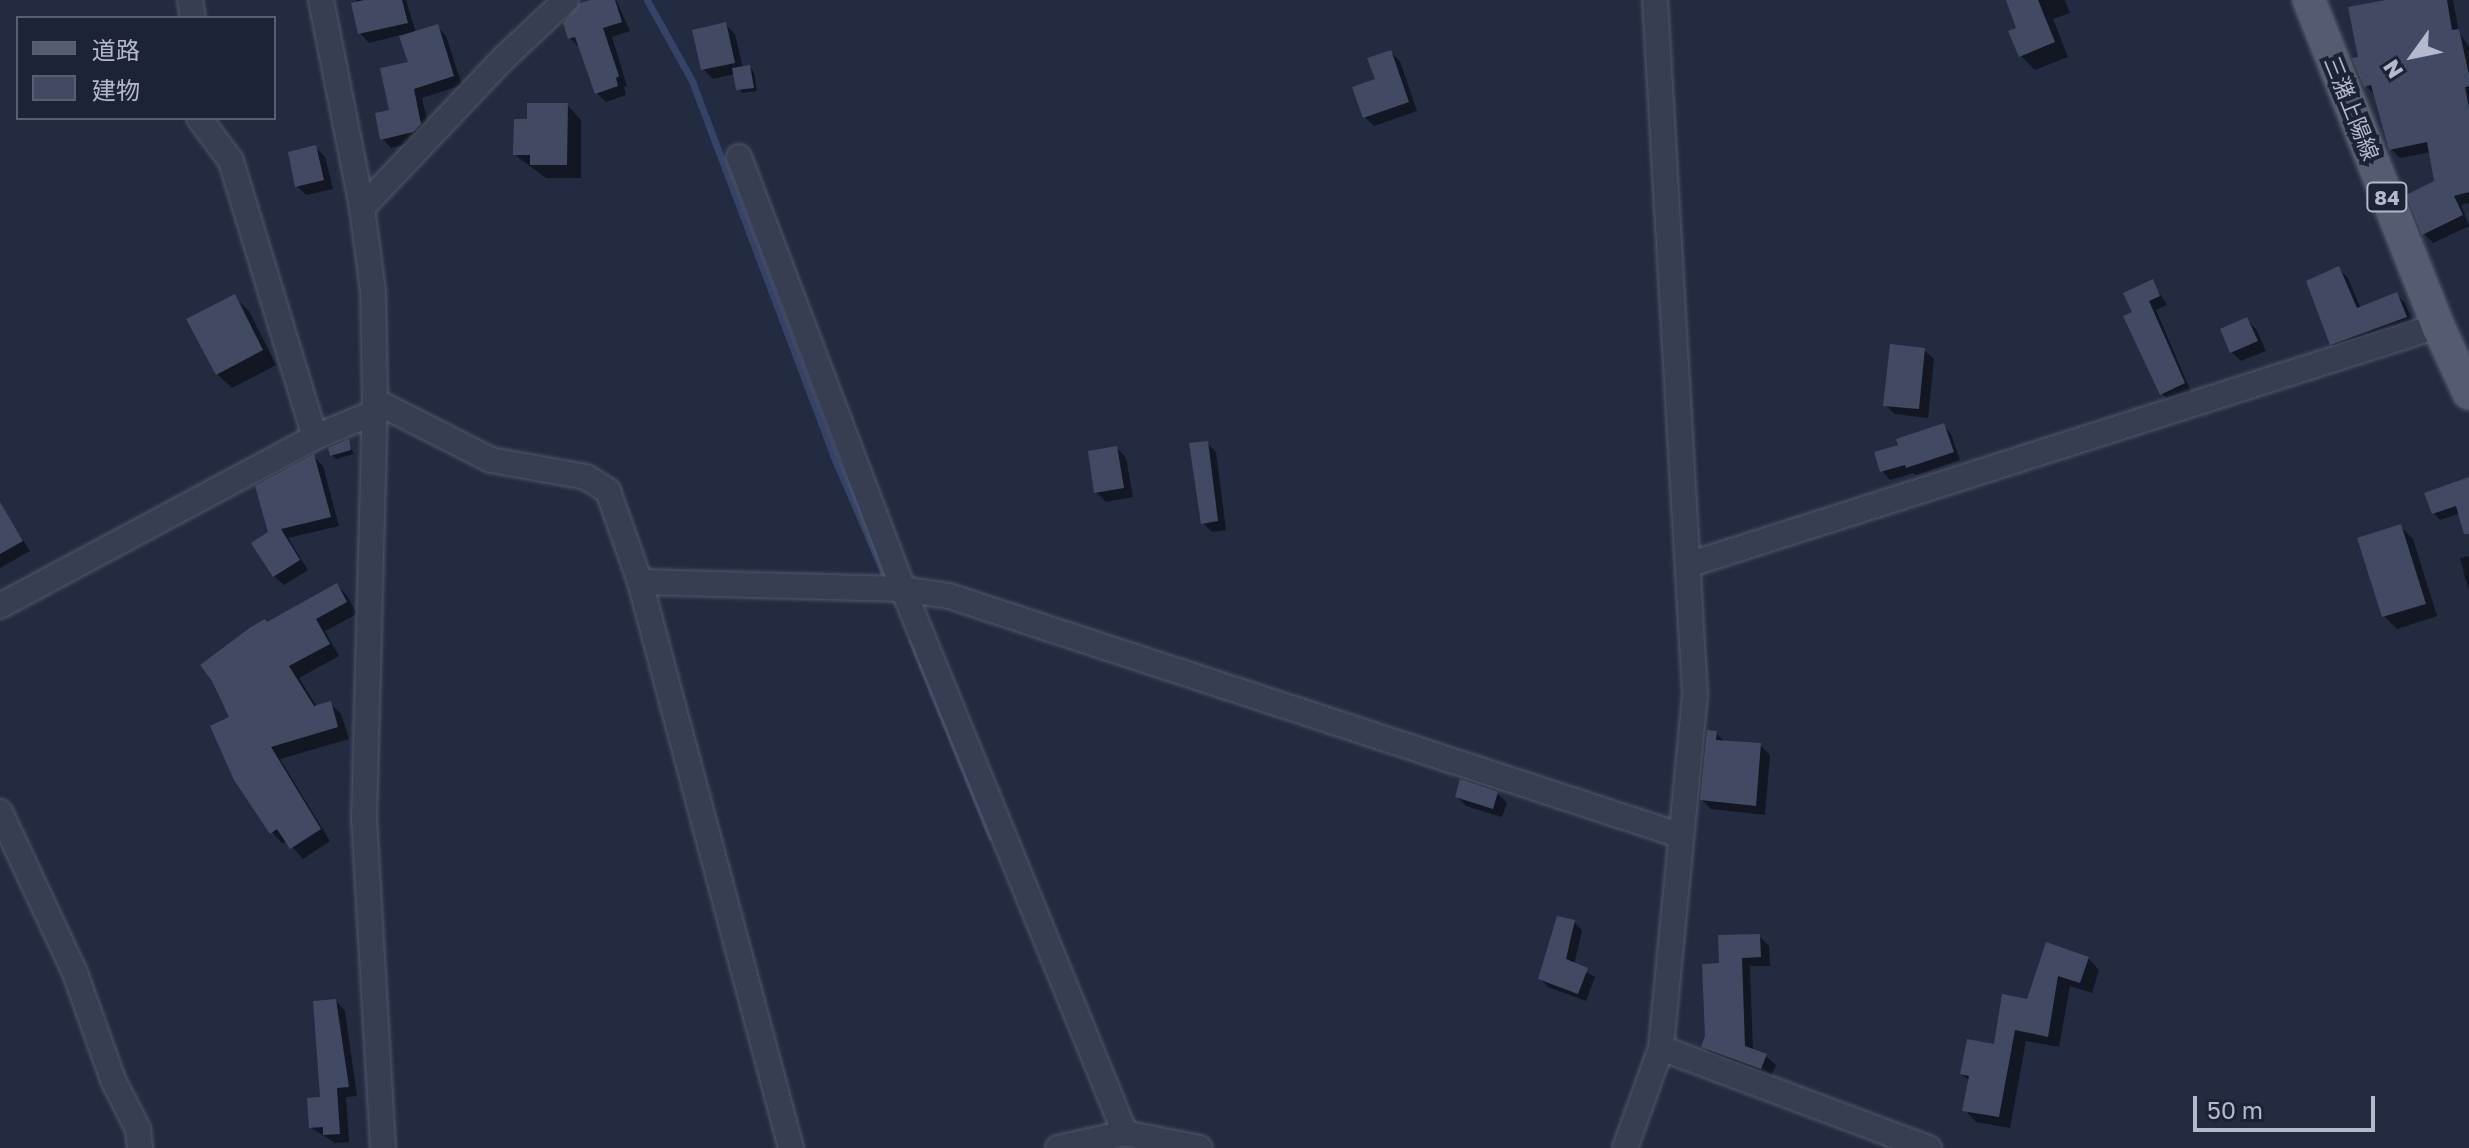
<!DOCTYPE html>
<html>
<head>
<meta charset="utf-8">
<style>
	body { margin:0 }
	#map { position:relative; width:2469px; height:1148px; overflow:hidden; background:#232b41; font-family:"Golos Text","Noto Sans JP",sans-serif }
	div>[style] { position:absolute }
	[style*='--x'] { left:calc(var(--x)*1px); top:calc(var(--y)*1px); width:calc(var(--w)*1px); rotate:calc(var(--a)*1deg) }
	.shadow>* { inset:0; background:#0007 }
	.stream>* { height:7px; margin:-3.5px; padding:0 3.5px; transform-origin:3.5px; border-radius:3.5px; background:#354369 }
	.building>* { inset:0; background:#424a63 }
	.roads { filter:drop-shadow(0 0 2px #52596b) drop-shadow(0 0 2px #52596b) }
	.minor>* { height:24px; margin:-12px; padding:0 12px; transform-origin:12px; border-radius:12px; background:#373e51 }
	.major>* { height:32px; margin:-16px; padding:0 16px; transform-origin:16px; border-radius:16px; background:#555c71 }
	span { translate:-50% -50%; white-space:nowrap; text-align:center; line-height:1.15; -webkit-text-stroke:8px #1c2336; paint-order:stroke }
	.shield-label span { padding:2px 6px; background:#1c2336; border:2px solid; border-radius:6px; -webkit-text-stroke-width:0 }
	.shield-label { font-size:20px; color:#b4b9cb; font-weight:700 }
	.street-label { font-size:22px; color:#b4b9cb }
	.legend { position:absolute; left:16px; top:16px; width:260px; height:104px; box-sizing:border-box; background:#1c2336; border:2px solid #595f72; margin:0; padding:10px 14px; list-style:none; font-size:24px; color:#b4b9cb }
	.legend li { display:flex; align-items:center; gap:16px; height:40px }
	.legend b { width:40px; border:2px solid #595f72 }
	.north { position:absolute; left:2373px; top:16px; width:80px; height:80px; -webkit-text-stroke:6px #1c2336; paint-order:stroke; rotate:237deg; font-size:22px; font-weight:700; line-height:32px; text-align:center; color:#b4b9cb }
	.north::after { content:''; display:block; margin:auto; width:28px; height:36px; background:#b4b9cb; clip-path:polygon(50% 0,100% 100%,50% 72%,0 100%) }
	.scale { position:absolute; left:2193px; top:1096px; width:182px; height:36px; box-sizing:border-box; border:4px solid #b4b9cb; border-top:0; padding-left:10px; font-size:24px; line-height:28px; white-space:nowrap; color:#b4b9cb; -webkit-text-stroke:6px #1c2336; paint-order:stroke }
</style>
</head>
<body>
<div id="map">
	<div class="shadow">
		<i style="clip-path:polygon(356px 0,406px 0,416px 33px,437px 26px,446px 36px,462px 85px,422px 98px,430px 134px,423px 141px,391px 148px,382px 138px,410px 64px,401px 35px,369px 43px,360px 33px)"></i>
		<i style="clip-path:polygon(598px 0,616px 0,630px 31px,612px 37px,627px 86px,624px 87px,626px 95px,606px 102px,597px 93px,579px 47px,570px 38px)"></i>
		<i style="clip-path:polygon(2008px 0,2065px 0,2070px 13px,2053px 19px,2068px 57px,2035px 70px,2021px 56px,2019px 29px)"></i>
		<i style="clip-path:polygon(2392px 0,2453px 0,2459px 32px,2469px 47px,2469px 203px,2461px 205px,2469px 226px,2433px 243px,2424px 234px,2437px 182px,2431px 152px,2400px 158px,2391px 149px,2375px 95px,2366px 86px,2360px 58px)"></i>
		<i style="clip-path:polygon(725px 24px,735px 34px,743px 68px,750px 67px,754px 72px,757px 91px,742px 93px,735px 74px,713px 79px,703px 69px)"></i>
		<i style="clip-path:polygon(1390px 52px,1400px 61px,1417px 111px,1374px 126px,1365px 117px)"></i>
		<i style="clip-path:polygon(567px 105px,581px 120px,581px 178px,546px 178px,515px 155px,529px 121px)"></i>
		<i style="clip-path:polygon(316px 148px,325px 157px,333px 189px,306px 195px,297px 186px)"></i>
		<i style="clip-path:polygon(2339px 269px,2348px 278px,2361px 309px,2396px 294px,2405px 303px,2415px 327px,2341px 353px,2332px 344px)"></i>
		<i style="clip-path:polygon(2152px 282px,2167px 305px,2156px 310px,2191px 392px,2170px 402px,2161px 393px,2134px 313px)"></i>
		<i style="clip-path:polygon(234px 297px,249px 311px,276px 365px,232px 388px,217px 374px)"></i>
		<i style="clip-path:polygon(2247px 320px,2256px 329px,2266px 351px,2241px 361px,2231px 352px)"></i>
		<i style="clip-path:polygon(1924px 350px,1934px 359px,1928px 418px,1895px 414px,1885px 405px)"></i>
		<i style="clip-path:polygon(1943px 425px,1951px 434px,1960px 460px,1916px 475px,1913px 473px,1890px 480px,1882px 471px,1901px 446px)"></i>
		<i style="clip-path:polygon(348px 442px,354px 454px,336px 459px,332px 455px)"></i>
		<i style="clip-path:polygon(1207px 443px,1216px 452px,1226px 530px,1212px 532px,1203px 523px)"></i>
		<i style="clip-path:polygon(1117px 448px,1126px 458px,1133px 497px,1106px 502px,1096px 492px)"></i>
		<i style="clip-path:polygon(314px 457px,323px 466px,339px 526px,288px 538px,308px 570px,284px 585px,274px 576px,270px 533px)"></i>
		<i style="clip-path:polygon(2469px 479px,2469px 529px,2460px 513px,2440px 520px,2434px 513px)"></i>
		<i style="clip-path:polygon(0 504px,30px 551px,0 568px)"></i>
		<i style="clip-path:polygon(2400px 526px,2413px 539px,2437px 616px,2397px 629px,2384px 616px)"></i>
		<i style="clip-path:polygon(2469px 556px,2469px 592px,2460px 558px)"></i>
		<i style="clip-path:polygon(337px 585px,348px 597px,357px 614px,325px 631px,339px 656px,299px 678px,317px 707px,330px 703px,341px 714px,349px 739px,280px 759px,330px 841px,303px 859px,287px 841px,283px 844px,272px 832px,232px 718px,267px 624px)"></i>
		<i style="clip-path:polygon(1716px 733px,1726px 743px,1760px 745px,1770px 755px,1765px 815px,1711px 809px,1702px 800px)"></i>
		<i style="clip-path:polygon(1497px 793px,1507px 803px,1502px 817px,1466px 806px,1457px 797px)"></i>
		<i style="clip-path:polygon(1574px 922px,1582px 930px,1574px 965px,1595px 977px,1586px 1001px,1548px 987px,1540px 979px)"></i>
		<i style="clip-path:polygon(1759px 936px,1769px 946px,1770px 966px,1750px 966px,1753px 1051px,1766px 1056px,1776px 1065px,1771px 1077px,1712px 1056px,1703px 1046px,1721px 965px)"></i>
		<i style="clip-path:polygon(2047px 945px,2088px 958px,2099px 970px,2092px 993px,2070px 986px,2059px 1047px,2026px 1041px,2010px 1128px,1976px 1122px,1965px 1110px,1970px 1081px,1962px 1074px,1995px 1046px,2029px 1001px)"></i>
		<i style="clip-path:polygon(336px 1001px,345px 1011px,357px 1096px,346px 1097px,349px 1142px,335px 1143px,310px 1127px,322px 1099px)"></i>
	</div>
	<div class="stream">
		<i style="--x:647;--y:0;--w:93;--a:60.9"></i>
		<i style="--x:692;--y:81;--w:400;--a:69.3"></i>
		<i style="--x:833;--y:455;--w:142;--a:66.7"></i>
		<i style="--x:912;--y:641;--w:211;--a:68"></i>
	</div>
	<div class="building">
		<i style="clip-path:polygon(364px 0,402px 0,408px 23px,358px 34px,351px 3px)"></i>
		<i style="clip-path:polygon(591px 0,615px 0,622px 22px,603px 28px,619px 76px,616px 78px,618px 86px,595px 94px,575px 37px,568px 39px,563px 23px,580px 3px)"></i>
		<i style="clip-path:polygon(2006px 0,2038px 0,2055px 42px,2019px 57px,2008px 31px,2016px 28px)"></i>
		<i style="clip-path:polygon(2386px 0,2447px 0,2452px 30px,2459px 29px,2469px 75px,2469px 86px,2465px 87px,2469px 108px,2469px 192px,2454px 196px,2463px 215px,2422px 235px,2406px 195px,2434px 181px,2427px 142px,2389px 150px,2371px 85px,2364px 87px,2352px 58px,2358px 57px,2348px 7px)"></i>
		<i style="clip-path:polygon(726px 22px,735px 63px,701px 70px,692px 30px)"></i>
		<i style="clip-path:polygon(438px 24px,454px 76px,414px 89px,421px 124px,413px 132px,380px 140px,375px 113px,389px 110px,380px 68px,408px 62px,399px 36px)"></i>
		<i style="clip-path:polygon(1391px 50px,1409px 102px,1363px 118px,1352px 87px,1375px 79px,1367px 58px)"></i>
		<i style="clip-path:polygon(750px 65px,754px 88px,736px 90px,732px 68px)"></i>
		<i style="clip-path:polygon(527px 103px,568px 103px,567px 165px,530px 165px,530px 155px,513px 155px,514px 119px,527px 119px)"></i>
		<i style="clip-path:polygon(316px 145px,324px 180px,295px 187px,288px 152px)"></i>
		<i style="clip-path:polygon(2339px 266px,2357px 308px,2397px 292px,2407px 317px,2330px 345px,2306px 281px)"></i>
		<i style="clip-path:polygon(2153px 279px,2160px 296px,2149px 301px,2185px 383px,2160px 395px,2123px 316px,2132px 312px,2123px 293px)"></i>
		<i style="clip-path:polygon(235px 294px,263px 350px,216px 375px,186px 319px)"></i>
		<i style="clip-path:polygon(2247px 317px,2258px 341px,2230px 353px,2220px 329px)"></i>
		<i style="clip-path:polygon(1890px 344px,1925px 348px,1919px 409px,1883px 406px)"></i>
		<i style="clip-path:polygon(1944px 423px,1954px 452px,1906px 468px,1905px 465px,1880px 472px,1874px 452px,1898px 445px,1896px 439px)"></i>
		<i style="clip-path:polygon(349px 439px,351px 450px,330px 456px,328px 448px)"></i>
		<i style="clip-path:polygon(1208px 441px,1218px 521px,1201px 524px,1189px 443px)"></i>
		<i style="clip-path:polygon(1117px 446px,1124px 488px,1094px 493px,1088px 451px)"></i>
		<i style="clip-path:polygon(314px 454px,331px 517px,281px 529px,300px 560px,273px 577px,251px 543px,268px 532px,255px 486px)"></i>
		<i style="clip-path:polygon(2469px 477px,2469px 534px,2464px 534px,2456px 506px,2432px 514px,2424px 493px)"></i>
		<i style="clip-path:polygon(0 502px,23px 541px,0 554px)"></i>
		<i style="clip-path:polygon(2401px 524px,2426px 604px,2382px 617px,2357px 538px)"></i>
		<i style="clip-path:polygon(337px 583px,347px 602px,316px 619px,330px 644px,289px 666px,314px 706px,331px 701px,338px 727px,271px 747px,321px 829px,290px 849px,277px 829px,270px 834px,234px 780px,210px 726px,229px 717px,212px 681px,200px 665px,251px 627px,265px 619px,267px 622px)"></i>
		<i style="clip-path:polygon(1707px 730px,1717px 731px,1716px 740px,1761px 743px,1756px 806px,1700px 800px)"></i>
		<i style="clip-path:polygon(1460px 779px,1498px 792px,1493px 809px,1455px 797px)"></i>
		<i style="clip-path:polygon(1557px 916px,1575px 920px,1566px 959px,1588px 968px,1578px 994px,1538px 979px)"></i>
		<i style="clip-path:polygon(1760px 934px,1761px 957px,1742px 958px,1745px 1046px,1767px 1054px,1761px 1069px,1701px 1047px,1705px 1036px,1702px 964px,1719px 963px,1718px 935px)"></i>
		<i style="clip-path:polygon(2046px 942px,2089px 957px,2080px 983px,2058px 976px,2048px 1037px,2015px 1030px,1999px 1117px,1962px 1111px,1969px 1076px,1960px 1074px,1967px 1039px,1994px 1044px,2002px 994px,2027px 999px)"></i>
		<i style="clip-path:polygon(336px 999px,349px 1087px,337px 1088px,340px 1134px,323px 1135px,323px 1127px,309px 1128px,307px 1098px,320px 1097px,313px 1001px)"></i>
	</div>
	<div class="roads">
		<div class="minor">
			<i style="--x:190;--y:0;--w:18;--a:81"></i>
			<i style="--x:321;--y:0;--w:212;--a:78.8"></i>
			<i style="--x:362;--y:208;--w:85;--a:82.5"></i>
			<i style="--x:373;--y:292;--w:109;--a:88.9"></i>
			<i style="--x:375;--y:401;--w:417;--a:91.5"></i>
			<i style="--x:364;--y:818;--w:331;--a:86.7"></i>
			<i style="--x:199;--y:118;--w:54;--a:53.3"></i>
			<i style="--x:231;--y:161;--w:288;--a:73.1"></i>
			<i style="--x:739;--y:157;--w:462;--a:69.2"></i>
			<i style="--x:903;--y:589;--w:588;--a:67.8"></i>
			<i style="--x:362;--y:208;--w:207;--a:-46.6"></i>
			<i style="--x:504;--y:58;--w:85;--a:-43.1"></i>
			<i style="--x:375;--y:401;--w:130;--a:27"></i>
			<i style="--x:491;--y:460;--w:97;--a:10.1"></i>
			<i style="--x:586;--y:477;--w:26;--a:32"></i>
			<i style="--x:608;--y:491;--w:96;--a:70.6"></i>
			<i style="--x:640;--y:582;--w:586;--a:75.06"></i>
			<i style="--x:1688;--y:565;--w:787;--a:-17.68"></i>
			<i style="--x:640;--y:582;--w:263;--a:1.5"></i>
			<i style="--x:903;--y:589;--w:47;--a:8.7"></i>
			<i style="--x:949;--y:596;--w:768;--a:18.13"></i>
			<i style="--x:0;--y:606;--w:357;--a:-28.2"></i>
			<i style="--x:315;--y:437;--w:63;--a:-22.5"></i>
			<i style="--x:0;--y:812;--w:178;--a:65"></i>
			<i style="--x:75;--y:973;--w:114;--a:70.4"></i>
			<i style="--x:113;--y:1080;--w:55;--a:63"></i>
			<i style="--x:138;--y:1129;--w:19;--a:84"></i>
			<i style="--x:1661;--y:1048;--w:286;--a:20.5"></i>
			<i style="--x:1058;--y:1148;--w:69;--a:-12.6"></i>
			<i style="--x:1125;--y:1133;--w:76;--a:11.3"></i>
			<i style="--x:1625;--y:1148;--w:106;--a:-70.2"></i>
			<i style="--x:1661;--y:1048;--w:355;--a:-84.5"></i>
			<i style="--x:1695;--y:695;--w:696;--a:-93.29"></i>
		</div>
		<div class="major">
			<i style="--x:2309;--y:0;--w:351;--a:68.4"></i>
			<i style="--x:2438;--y:326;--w:74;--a:65.2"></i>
		</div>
	</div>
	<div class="shield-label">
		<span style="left:2387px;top:197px">84</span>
	</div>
	<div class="street-label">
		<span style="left:2352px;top:108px;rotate:68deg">三潴上陽線</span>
	</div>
	<ul class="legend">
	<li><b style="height:10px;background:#555c71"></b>道路</li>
	<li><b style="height:22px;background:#424a63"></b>建物</li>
	</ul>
	<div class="north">N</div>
	<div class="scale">50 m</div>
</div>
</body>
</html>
